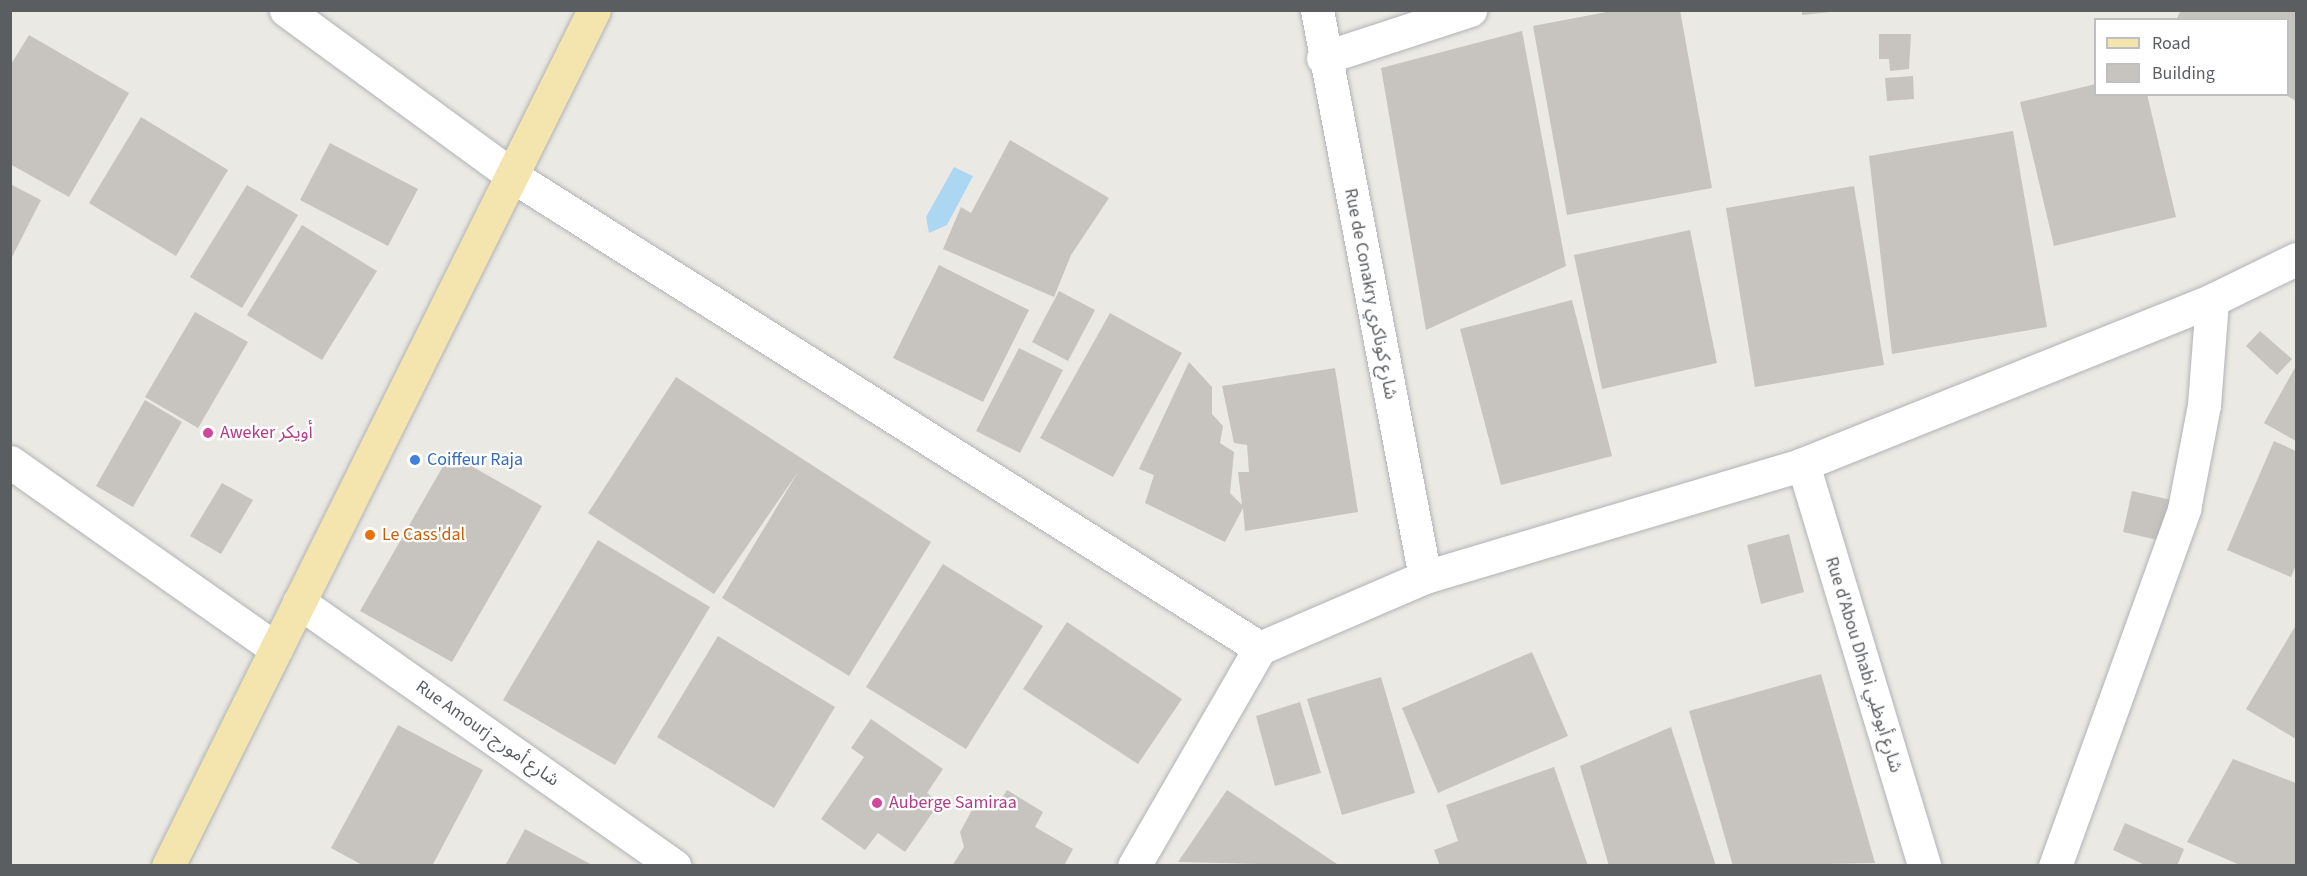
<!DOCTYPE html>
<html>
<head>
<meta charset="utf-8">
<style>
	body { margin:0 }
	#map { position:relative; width:2307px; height:876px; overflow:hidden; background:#ebe9e3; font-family:"Source Sans 3","Noto Sans Arabic",sans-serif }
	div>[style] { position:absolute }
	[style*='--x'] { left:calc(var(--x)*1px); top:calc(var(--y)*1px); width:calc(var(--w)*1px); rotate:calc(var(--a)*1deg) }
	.water>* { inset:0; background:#abd7f3 }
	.building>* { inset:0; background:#c7c4bf }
	.roads { filter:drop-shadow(0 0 2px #b0b3b6) drop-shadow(0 0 2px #b0b3b6) }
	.minor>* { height:33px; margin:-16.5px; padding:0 16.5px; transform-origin:16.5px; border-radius:16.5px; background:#fff }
	.major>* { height:33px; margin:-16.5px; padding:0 16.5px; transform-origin:16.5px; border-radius:16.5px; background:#f4e5af }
	.dots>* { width:16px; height:16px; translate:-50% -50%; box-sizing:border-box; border:3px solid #fff; border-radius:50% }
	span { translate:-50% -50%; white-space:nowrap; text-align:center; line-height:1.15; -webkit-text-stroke:4.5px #fff; paint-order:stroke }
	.street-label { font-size:18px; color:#5b5e61 }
	.hotel-label { font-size:18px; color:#b23c85 }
	.left { translate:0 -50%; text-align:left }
	.shop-label { font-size:18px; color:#366cbe }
	.food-label { font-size:18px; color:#c56008 }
	.frame { position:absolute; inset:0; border:12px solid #5b5e61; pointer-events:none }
	.legend { position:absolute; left:2094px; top:18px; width:195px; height:78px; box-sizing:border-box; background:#fff; border:2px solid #bdbfc0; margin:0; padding:8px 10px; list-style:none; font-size:18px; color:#5b5e61 }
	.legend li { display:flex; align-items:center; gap:12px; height:30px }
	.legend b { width:30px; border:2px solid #bdbfc0 }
</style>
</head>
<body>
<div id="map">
	<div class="water">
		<i style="clip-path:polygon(954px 167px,973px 176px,947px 225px,929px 233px,926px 217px)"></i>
	</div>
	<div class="building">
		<i style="clip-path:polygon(1617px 10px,1680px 10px,1712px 188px,1567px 215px,1533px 26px)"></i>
		<i style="clip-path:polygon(1802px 10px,1830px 10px,1830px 12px,1802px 15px)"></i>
		<i style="clip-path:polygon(2181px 10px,2296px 10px,2296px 101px,2284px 94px,2288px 20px,2176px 20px)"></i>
		<i style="clip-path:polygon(1522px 31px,1566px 266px,1426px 330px,1381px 68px)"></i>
		<i style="clip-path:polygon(1879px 34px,1911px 34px,1909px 69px,1890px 71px,1889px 59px,1879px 59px)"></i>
		<i style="clip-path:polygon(29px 35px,129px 93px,69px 197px,10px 164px,10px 66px)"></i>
		<i style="clip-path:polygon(1913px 76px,1914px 99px,1887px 101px,1885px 78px)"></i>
		<i style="clip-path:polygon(2096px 84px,2096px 94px,2147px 94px,2176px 217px,2054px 246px,2020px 102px)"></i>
		<i style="clip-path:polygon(141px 117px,228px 170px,176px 256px,89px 203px)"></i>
		<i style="clip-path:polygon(2013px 131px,2047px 327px,1892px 354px,1869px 156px)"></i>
		<i style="clip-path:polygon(1010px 140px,1109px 198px,1071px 255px,1054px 297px,943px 249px,961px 207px,971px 213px)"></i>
		<i style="clip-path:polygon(330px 143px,418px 189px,388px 246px,300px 200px)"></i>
		<i style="clip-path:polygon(10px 184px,41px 200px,10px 261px)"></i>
		<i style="clip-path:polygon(247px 185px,298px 215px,242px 308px,190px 277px)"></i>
		<i style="clip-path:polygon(1854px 186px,1884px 365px,1755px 387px,1726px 208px)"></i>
		<i style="clip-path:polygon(302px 225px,377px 271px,322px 360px,247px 315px)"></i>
		<i style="clip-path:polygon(1690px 230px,1717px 363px,1602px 389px,1574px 255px)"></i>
		<i style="clip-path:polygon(939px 265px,1029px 310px,983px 402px,893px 358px)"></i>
		<i style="clip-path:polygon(1059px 291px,1095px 310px,1068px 361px,1032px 342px)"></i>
		<i style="clip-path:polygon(1572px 300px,1612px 456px,1501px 485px,1460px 329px)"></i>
		<i style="clip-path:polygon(195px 312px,248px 342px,198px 428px,145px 397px)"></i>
		<i style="clip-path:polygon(1110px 313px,1182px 353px,1113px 477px,1040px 438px)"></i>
		<i style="clip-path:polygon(2260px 331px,2292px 359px,2277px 375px,2246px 346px)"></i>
		<i style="clip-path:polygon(1019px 348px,1063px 370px,1020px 453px,976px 431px)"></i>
		<i style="clip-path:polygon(1189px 362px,1212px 387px,1212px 414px,1223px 426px,1220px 443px,1234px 452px,1230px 493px,1242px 505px,1238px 472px,1249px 472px,1247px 445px,1234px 443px,1222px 386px,1335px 368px,1358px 512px,1245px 531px,1243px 508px,1225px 542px,1145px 503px,1154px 475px,1139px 469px)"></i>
		<i style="clip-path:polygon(2296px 366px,2296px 441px,2264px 423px)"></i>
		<i style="clip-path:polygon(676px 377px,931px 542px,849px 676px,722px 598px,798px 472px,714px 594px,588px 513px)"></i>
		<i style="clip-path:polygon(145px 400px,182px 422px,133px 507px,96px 486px)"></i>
		<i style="clip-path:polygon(2274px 441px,2296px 451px,2296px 565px,2291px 577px,2227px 550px)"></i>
		<i style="clip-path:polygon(450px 454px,542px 506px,452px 662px,360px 611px)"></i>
		<i style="clip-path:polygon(222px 483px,253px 500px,221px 554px,190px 536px)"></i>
		<i style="clip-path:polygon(2132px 491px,2171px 500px,2162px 541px,2123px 532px)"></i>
		<i style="clip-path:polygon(1789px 534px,1804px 592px,1761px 604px,1747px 545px)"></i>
		<i style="clip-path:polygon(598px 540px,710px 607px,615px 765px,503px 700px)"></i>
		<i style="clip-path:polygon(943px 564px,1043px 626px,966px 749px,866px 687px)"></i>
		<i style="clip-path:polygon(1067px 622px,1182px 699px,1138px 764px,1023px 689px)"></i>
		<i style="clip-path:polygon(2296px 625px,2296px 739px,2246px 709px)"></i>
		<i style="clip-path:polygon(718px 636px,835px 707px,774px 808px,657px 737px)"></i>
		<i style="clip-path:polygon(1532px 652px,1568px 736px,1438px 793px,1402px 708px)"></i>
		<i style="clip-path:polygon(1821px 674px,1875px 863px,1733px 866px,1689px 711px)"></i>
		<i style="clip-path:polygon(1381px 677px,1415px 793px,1342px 815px,1307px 699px)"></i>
		<i style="clip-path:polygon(1300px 702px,1321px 773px,1275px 786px,1256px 716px)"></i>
		<i style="clip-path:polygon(871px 719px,943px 769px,927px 793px,940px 802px,905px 852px,878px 833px,865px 850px,821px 819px,864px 757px,851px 748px)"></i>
		<i style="clip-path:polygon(398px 725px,483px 770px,432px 866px,364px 866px,331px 848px)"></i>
		<i style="clip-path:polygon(1671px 727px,1716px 866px,1609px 866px,1580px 766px)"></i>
		<i style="clip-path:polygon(2233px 759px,2296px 783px,2296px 866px,2242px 866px,2187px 842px)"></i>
		<i style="clip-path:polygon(1554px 767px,1588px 866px,1440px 866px,1434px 850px,1458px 841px,1446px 805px)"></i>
		<i style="clip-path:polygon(1007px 790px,1043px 812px,1035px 827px,1073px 849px,1064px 866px,952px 866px,964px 847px,960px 832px,977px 801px,994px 811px)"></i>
		<i style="clip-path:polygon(1227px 790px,1340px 866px,1178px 862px)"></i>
		<i style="clip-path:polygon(2125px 823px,2184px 849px,2177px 866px,2147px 866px,2113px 850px)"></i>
		<i style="clip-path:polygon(525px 829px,594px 866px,505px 866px)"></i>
	</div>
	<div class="roads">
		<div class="minor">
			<i style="--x:286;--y:10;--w:283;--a:36.2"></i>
			<i style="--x:514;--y:177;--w:882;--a:32.27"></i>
			<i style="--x:1317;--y:10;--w:577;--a:79.22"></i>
			<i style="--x:1323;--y:58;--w:155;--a:-18.1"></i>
			<i style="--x:10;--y:462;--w:325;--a:35.1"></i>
			<i style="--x:1803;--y:464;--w:420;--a:73.2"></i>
			<i style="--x:299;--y:602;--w:459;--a:35.1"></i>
			<i style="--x:1134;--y:866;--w:252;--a:-60"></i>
			<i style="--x:1260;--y:648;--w:180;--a:-23.3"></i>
			<i style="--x:1425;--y:577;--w:395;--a:-16.6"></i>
			<i style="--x:1803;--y:464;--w:441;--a:-21.8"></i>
			<i style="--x:2212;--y:300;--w:93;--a:-26"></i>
			<i style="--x:2055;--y:866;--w:380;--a:-70.1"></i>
			<i style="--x:2184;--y:509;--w:106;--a:-79.1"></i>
			<i style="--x:2204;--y:405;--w:105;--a:-85.6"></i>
		</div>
		<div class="major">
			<i style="--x:168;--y:866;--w:956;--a:-63.54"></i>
		</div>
	</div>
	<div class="dots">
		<i style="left:208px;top:433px;background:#d1479c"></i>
		<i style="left:415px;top:460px;background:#3f7fe0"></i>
		<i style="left:370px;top:535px;background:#e8710a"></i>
		<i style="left:877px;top:803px;background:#d1479c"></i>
	</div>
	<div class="street-label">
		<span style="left:1370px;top:294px;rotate:79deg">Rue de Conakry شارع كوناكري</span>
		<span style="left:1863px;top:665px;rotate:73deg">Rue d'Abou Dhabi شارع أبوظبي</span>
		<span style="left:487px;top:734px;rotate:35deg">Rue Amourj شارع أمورج</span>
	</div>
	<div class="hotel-label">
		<span class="left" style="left:220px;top:433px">Aweker أويكر</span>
		<span class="left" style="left:889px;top:803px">Auberge Samiraa</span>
	</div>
	<div class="shop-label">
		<span class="left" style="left:427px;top:460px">Coiffeur Raja</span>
	</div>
	<div class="food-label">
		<span class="left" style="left:382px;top:535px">Le Cass'dal</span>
	</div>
	<div class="frame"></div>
	<ul class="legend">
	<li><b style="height:8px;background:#f4e5af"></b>Road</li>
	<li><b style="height:16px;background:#c7c4bf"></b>Building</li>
	</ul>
</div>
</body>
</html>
